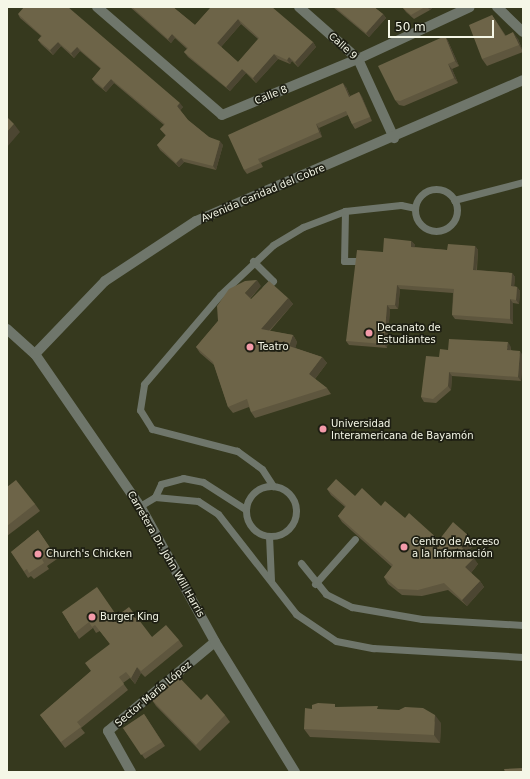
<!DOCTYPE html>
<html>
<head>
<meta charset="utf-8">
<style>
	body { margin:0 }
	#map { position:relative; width:530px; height:779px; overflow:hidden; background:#36391e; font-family:"DejaVu Sans",sans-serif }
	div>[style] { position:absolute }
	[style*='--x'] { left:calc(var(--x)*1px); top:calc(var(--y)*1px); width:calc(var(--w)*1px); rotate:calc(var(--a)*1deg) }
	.service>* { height:7px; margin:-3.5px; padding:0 3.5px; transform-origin:3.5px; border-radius:3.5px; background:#6f766b }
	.service>.ring { margin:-3.5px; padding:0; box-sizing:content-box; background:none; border:7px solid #6f766b; border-radius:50% }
	.minor>* { height:10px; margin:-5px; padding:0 5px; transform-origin:5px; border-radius:5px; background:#6f766b }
	.tertiary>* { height:10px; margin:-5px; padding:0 5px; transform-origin:5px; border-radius:5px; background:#6f766b }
	.wall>* { inset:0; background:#5e563e }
	.shaded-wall>* { inset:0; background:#4c4632 }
	.building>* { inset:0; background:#6d6448 }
	.dots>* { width:11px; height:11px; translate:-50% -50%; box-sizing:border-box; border:2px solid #1e1f13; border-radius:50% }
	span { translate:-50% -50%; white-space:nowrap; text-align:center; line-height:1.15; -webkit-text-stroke:3.5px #1e1f13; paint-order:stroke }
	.street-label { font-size:10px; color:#f5f7e7 }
	.poi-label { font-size:10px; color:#f5f7e7 }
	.left { translate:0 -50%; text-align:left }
	.frame { position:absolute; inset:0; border:8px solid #f5f7e7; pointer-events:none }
	.scale { position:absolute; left:388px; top:20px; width:106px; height:18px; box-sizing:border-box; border:2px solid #f5f7e7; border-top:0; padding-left:5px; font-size:12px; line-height:14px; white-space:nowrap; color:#f5f7e7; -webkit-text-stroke:3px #1e1f13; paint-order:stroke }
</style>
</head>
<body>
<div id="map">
	<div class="service">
		<i class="ring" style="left:415px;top:189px;width:35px;height:35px"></i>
		<i style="--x:454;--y:200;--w:71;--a:-14.6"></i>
		<i style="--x:345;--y:211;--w:50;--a:91.1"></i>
		<i style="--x:344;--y:261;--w:12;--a:0"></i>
		<i style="--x:253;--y:261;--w:28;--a:45"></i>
		<i style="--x:273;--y:281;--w:11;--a:135"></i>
		<i class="ring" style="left:246px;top:486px;width:43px;height:43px"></i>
		<i style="--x:273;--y:486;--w:20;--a:-123"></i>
		<i style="--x:262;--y:469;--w:31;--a:-144"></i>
		<i style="--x:237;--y:451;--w:88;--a:-165.5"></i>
		<i style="--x:152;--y:429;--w:22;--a:-122"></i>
		<i style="--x:140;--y:410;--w:26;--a:-81"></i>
		<i style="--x:144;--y:384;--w:117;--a:-49.5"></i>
		<i style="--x:220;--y:295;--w:73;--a:-43.3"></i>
		<i style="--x:273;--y:245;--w:35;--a:-31"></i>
		<i style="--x:303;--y:227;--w:45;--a:-20.9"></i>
		<i style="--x:345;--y:211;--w:56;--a:-6.1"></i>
		<i style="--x:401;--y:205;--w:14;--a:12"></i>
		<i style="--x:155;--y:497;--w:43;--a:5.3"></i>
		<i style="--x:198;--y:501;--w:24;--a:33"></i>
		<i style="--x:218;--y:514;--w:127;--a:52"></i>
		<i style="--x:296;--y:614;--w:48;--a:34"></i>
		<i style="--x:336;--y:641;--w:38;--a:11"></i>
		<i style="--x:373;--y:648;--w:150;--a:3.4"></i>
		<i style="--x:140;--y:506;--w:17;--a:-31"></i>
		<i style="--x:155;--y:497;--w:14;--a:-65"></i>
		<i style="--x:161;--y:484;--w:23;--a:-15"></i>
		<i style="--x:183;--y:478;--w:20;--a:11"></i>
		<i style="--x:203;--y:482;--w:50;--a:32.7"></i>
		<i style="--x:269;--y:536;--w:44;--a:87.4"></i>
		<i style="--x:301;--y:563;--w:40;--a:51"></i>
		<i style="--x:326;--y:594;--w:29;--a:27"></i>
		<i style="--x:352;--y:607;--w:71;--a:9.7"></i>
		<i style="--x:422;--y:619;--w:101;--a:3.4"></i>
		<i style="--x:315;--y:584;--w:60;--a:-48.4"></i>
	</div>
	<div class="minor">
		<i style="--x:97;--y:7;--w:165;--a:40.8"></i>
		<i style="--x:222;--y:115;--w:147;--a:-22.4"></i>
		<i style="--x:358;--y:59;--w:123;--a:-24.9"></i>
		<i style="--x:299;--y:7;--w:79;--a:41.4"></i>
		<i style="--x:358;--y:59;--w:87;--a:65.5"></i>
		<i style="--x:497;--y:7;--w:36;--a:44"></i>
		<i style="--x:131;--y:772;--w:47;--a:-119.3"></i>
		<i style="--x:108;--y:731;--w:139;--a:-39.8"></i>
	</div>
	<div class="tertiary">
		<i style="--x:7;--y:329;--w:38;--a:42"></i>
		<i style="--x:35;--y:354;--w:185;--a:55.4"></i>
		<i style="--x:140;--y:506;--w:155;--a:61.1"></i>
		<i style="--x:215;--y:642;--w:153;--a:58.4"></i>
		<i style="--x:35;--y:354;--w:101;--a:-46.2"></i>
		<i style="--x:105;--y:281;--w:109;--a:-33.4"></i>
		<i style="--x:196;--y:221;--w:356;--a:-23.3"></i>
	</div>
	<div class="wall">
		<i style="clip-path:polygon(evenodd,130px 7px,173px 7px,195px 25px,211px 7px,313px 42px,316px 47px,298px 67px,292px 61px,290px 64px,278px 59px,256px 83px,246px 73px,230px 91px,188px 57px,184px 52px,187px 49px,175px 38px,171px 43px,130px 7px,241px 24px,258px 39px,238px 62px,221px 47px,241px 24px)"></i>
		<i style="clip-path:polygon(333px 7px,374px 7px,383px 14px,386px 18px,369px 37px)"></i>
		<i style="clip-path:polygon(403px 7px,433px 7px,430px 10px,414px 19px,406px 12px,403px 8px)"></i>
		<i style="clip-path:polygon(18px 14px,183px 107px,180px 110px,188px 120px,209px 137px,223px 145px,216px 170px,184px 162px,179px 167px,160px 150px,157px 145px,166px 136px,160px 129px,164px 125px,114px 83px,106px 92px,95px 83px,92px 79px,101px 69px,80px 51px,74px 58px,61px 46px,53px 55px,41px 44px,38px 40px,41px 36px,20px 18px)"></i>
		<i style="clip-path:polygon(492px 15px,506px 36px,518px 39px,523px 52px,487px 66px,482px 59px)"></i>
		<i style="clip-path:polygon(445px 36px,448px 41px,459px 66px,452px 69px,458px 83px,404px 106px,399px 105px,395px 100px)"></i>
		<i style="clip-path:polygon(346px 87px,350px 96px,359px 92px,362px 97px,372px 121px,355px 129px,352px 124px,348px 115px,319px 128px,322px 137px,261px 163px,263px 167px,247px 174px,244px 170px)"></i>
		<i style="clip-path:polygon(411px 241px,415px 245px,414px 247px,447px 250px,475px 246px,478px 250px,477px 270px,512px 273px,515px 277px,514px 286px,517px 287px,520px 291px,519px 304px,513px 303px,513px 324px,455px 319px,452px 315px,453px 293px,400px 289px,398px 309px,390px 309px,387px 348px,349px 345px,346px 341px,383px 252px)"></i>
		<i style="clip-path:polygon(261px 286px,250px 299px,251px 299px,288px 298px,293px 304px,270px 331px,293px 335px,297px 342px,295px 348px,322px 357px,327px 363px,315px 379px,327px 388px,331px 394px,255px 418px,251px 412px,249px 407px,233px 413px,228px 407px,214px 365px,200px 353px,196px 347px,218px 321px)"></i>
		<i style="clip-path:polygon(511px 347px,511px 350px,523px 356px,521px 381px,452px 376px,451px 390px,436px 403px,424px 402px,421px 397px,439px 357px,448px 350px)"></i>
		<i style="clip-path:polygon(7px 487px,35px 504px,40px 511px,7px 536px)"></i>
		<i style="clip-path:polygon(327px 489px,355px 496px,381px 506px,405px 518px,439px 540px,475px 544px,467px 552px,478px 564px,471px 573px,480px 581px,484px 587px,467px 606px,448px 590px,422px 596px,402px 595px,388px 584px,384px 577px,392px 567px,342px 522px,338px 516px,345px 507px,331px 495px)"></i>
		<i style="clip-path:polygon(38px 530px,57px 559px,47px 566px,49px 569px,34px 579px,31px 576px,28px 578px,11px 552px)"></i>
		<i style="clip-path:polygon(62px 612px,117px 616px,152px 637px,179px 640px,183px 646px,145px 677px,141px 673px,135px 684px,130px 678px,123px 683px,128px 690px,81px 728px,85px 733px,65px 748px,40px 715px,91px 671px,110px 644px,100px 631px,96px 633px,93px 628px,79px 639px)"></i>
		<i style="clip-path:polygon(152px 700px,201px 700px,225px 715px,230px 722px,200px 751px,156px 706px)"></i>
		<i style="clip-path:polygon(337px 707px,380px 710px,441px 723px,440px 743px,310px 737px,304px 729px,312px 709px)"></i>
		<i style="clip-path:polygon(144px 714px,165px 746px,145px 759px,123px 728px)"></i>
	</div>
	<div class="shaded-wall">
		<i style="clip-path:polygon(427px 7px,433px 7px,430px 10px)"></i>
		<i style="clip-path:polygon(383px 14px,386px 18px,369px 37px,366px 33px)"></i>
		<i style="clip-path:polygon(238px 19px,241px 24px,220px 48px,217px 43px)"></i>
		<i style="clip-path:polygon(513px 32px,518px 39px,523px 51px,519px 45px)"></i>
		<i style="clip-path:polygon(172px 34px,175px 38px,171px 43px,168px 39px)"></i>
		<i style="clip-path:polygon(445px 36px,448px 41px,459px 66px,455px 61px)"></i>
		<i style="clip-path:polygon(58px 42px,61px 46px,53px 55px,50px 50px)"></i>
		<i style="clip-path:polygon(313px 42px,316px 47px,298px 67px,295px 62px)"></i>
		<i style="clip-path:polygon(77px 47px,80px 51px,74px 58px,71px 53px)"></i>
		<i style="clip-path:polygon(274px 54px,278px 59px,256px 83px,253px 78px)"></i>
		<i style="clip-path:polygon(289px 57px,292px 61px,290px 64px,287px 60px)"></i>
		<i style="clip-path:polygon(448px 64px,452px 69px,458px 83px,454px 78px)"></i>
		<i style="clip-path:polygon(242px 69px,246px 73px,230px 91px,226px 87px)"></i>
		<i style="clip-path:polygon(111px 79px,114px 83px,106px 92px,103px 88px)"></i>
		<i style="clip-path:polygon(343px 83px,346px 87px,352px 101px,349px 97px)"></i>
		<i style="clip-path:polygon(359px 92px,362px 97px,372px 121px,370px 117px)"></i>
		<i style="clip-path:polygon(180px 103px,183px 107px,180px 111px,177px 106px)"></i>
		<i style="clip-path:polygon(14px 124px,20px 132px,7px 147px,7px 132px)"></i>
		<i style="clip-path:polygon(316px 124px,319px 128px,322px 137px,319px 132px)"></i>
		<i style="clip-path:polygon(220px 141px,223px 145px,216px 170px,213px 166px)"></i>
		<i style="clip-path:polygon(181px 158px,184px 162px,179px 167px,176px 163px)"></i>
		<i style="clip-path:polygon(411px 241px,415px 245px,414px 251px,411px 247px)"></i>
		<i style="clip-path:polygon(475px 246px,478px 250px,476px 274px,473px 270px)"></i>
		<i style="clip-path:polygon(512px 273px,515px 277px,514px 290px,511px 286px)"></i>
		<i style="clip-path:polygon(257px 280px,261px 286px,249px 299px,245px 293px)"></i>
		<i style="clip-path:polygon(397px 285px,400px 289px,398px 309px,395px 305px)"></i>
		<i style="clip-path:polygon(517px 287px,520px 291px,519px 304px,516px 300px)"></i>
		<i style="clip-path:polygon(288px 298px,293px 304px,265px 335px,261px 329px)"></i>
		<i style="clip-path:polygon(510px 299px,513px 303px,513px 324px,510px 319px)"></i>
		<i style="clip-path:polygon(387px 305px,390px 309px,387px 348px,384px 344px)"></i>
		<i style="clip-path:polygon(293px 335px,297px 342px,294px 353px,289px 346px)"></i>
		<i style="clip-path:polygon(508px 342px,511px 347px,510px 354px,507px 350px)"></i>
		<i style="clip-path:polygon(520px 351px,523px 356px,521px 381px,518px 377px)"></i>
		<i style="clip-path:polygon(322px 357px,327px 363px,314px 380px,309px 374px)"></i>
		<i style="clip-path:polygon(449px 372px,452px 376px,451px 390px,448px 386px)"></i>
		<i style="clip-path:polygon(470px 537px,475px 544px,466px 553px,461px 547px)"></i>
		<i style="clip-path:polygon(474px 558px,478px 564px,470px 574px,465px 567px)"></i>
		<i style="clip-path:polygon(480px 581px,484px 587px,467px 606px,462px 600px)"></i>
		<i style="clip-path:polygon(137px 667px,141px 673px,135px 684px,131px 678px)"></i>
		<i style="clip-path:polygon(435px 715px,441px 723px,440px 743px,434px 735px)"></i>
	</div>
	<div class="building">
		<i style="clip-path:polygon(24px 7px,68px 7px,180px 103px,177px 106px,188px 120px,209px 137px,220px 141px,213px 166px,181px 158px,176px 163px,157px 145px,166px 135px,160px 129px,165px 124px,111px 79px,103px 88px,92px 79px,101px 68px,77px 47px,71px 53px,58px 42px,50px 50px,38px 40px,42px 36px,18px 14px)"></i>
		<i style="clip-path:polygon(evenodd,132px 7px,173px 7px,195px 25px,211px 7px,272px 7px,313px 42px,295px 62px,289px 57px,287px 60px,274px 54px,253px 78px,242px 69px,226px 87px,184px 52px,188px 48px,172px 34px,168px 39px,132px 7px,238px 19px,259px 38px,238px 62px,217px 43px,238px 19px)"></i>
		<i style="clip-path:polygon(335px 7px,374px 7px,383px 14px,366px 33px)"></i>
		<i style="clip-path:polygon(403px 7px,425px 7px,411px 15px,403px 8px)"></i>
		<i style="clip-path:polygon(492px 15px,505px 36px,513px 32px,519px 45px,482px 59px,469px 25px)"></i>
		<i style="clip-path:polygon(445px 36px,455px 61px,448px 64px,454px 78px,400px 101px,395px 100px,378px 66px)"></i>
		<i style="clip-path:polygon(343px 83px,349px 97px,359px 92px,370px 117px,352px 124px,346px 111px,316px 124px,319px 132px,258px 159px,260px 163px,244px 170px,228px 135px)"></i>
		<i style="clip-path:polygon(7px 117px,14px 124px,7px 132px)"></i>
		<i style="clip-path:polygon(384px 238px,411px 241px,411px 247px,447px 250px,448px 244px,475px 246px,473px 270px,512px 273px,511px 286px,517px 287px,516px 300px,510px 299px,510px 319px,452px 315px,454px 289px,397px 285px,395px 305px,387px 305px,384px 344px,346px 341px,357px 250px,383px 252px)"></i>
		<i style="clip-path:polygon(257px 280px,245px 293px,251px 299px,269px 281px,288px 298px,261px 329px,293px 335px,289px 346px,322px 357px,309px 374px,327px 388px,251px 412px,247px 399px,228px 407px,213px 362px,196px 347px,218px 321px,217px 306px,229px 289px,245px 281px)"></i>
		<i style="clip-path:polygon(449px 339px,508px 342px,507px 350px,520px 351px,518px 377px,449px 372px,448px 386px,433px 399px,421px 397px,426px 356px,439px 357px,440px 349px,448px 350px)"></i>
		<i style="clip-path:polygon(336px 479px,355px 496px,362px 488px,381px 506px,385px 501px,405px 518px,409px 513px,439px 540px,453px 522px,470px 537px,461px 547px,474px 558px,465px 567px,480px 581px,462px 600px,444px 583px,418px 590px,398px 589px,384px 577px,393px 565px,338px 516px,346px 506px,327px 489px)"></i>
		<i style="clip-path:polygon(16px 480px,35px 504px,7px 526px,7px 487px)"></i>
		<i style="clip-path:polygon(38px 530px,53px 552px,42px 559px,44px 563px,29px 573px,27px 569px,24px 571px,11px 552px)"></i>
		<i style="clip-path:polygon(97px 587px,117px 616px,129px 607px,152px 637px,166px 625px,179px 640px,141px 671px,137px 667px,131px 678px,126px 672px,119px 677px,124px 684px,77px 722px,81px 727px,61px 742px,40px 715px,91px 671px,85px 663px,110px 644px,95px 625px,92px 627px,89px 622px,75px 633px,62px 612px)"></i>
		<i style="clip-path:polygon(177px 675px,201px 700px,207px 694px,225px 715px,196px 745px,152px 700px)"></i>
		<i style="clip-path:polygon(318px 703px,335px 704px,335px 707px,378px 706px,377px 709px,399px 710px,405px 707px,423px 708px,435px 715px,434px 735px,304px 729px,305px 708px,312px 709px,312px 705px)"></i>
		<i style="clip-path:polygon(144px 714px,162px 742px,141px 755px,123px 728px)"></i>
		<i style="clip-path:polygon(523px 768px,523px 772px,505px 772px,504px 769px)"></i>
	</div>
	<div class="dots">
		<i style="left:369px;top:333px;background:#f39aa9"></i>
		<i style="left:250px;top:347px;background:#f39aa9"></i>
		<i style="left:323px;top:429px;background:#f39aa9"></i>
		<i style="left:404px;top:547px;background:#f39aa9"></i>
		<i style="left:38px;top:554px;background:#f39aa9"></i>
		<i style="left:92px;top:617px;background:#f39aa9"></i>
	</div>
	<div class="street-label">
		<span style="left:343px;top:46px;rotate:42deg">Calle 9</span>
		<span style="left:271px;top:95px;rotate:-22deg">Calle 8</span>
		<span style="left:263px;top:193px;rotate:-23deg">Avenida Caridad del Cobre</span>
		<span style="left:166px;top:554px;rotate:60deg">Carretera Dr. John Will Harris</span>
		<span style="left:153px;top:694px;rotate:-40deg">Sector María López</span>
	</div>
	<div class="poi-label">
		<span class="left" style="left:377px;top:333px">Decanato de<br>Estudiantes</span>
		<span class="left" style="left:258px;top:347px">Teatro</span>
		<span class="left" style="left:331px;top:429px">Universidad<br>Interamericana de Bayamón</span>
		<span class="left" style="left:412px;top:547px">Centro de Acceso<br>a la Información</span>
		<span class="left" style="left:46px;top:554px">Church's Chicken</span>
		<span class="left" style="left:100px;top:617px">Burger King</span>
	</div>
	<div class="frame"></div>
	<div class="scale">50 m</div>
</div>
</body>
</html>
